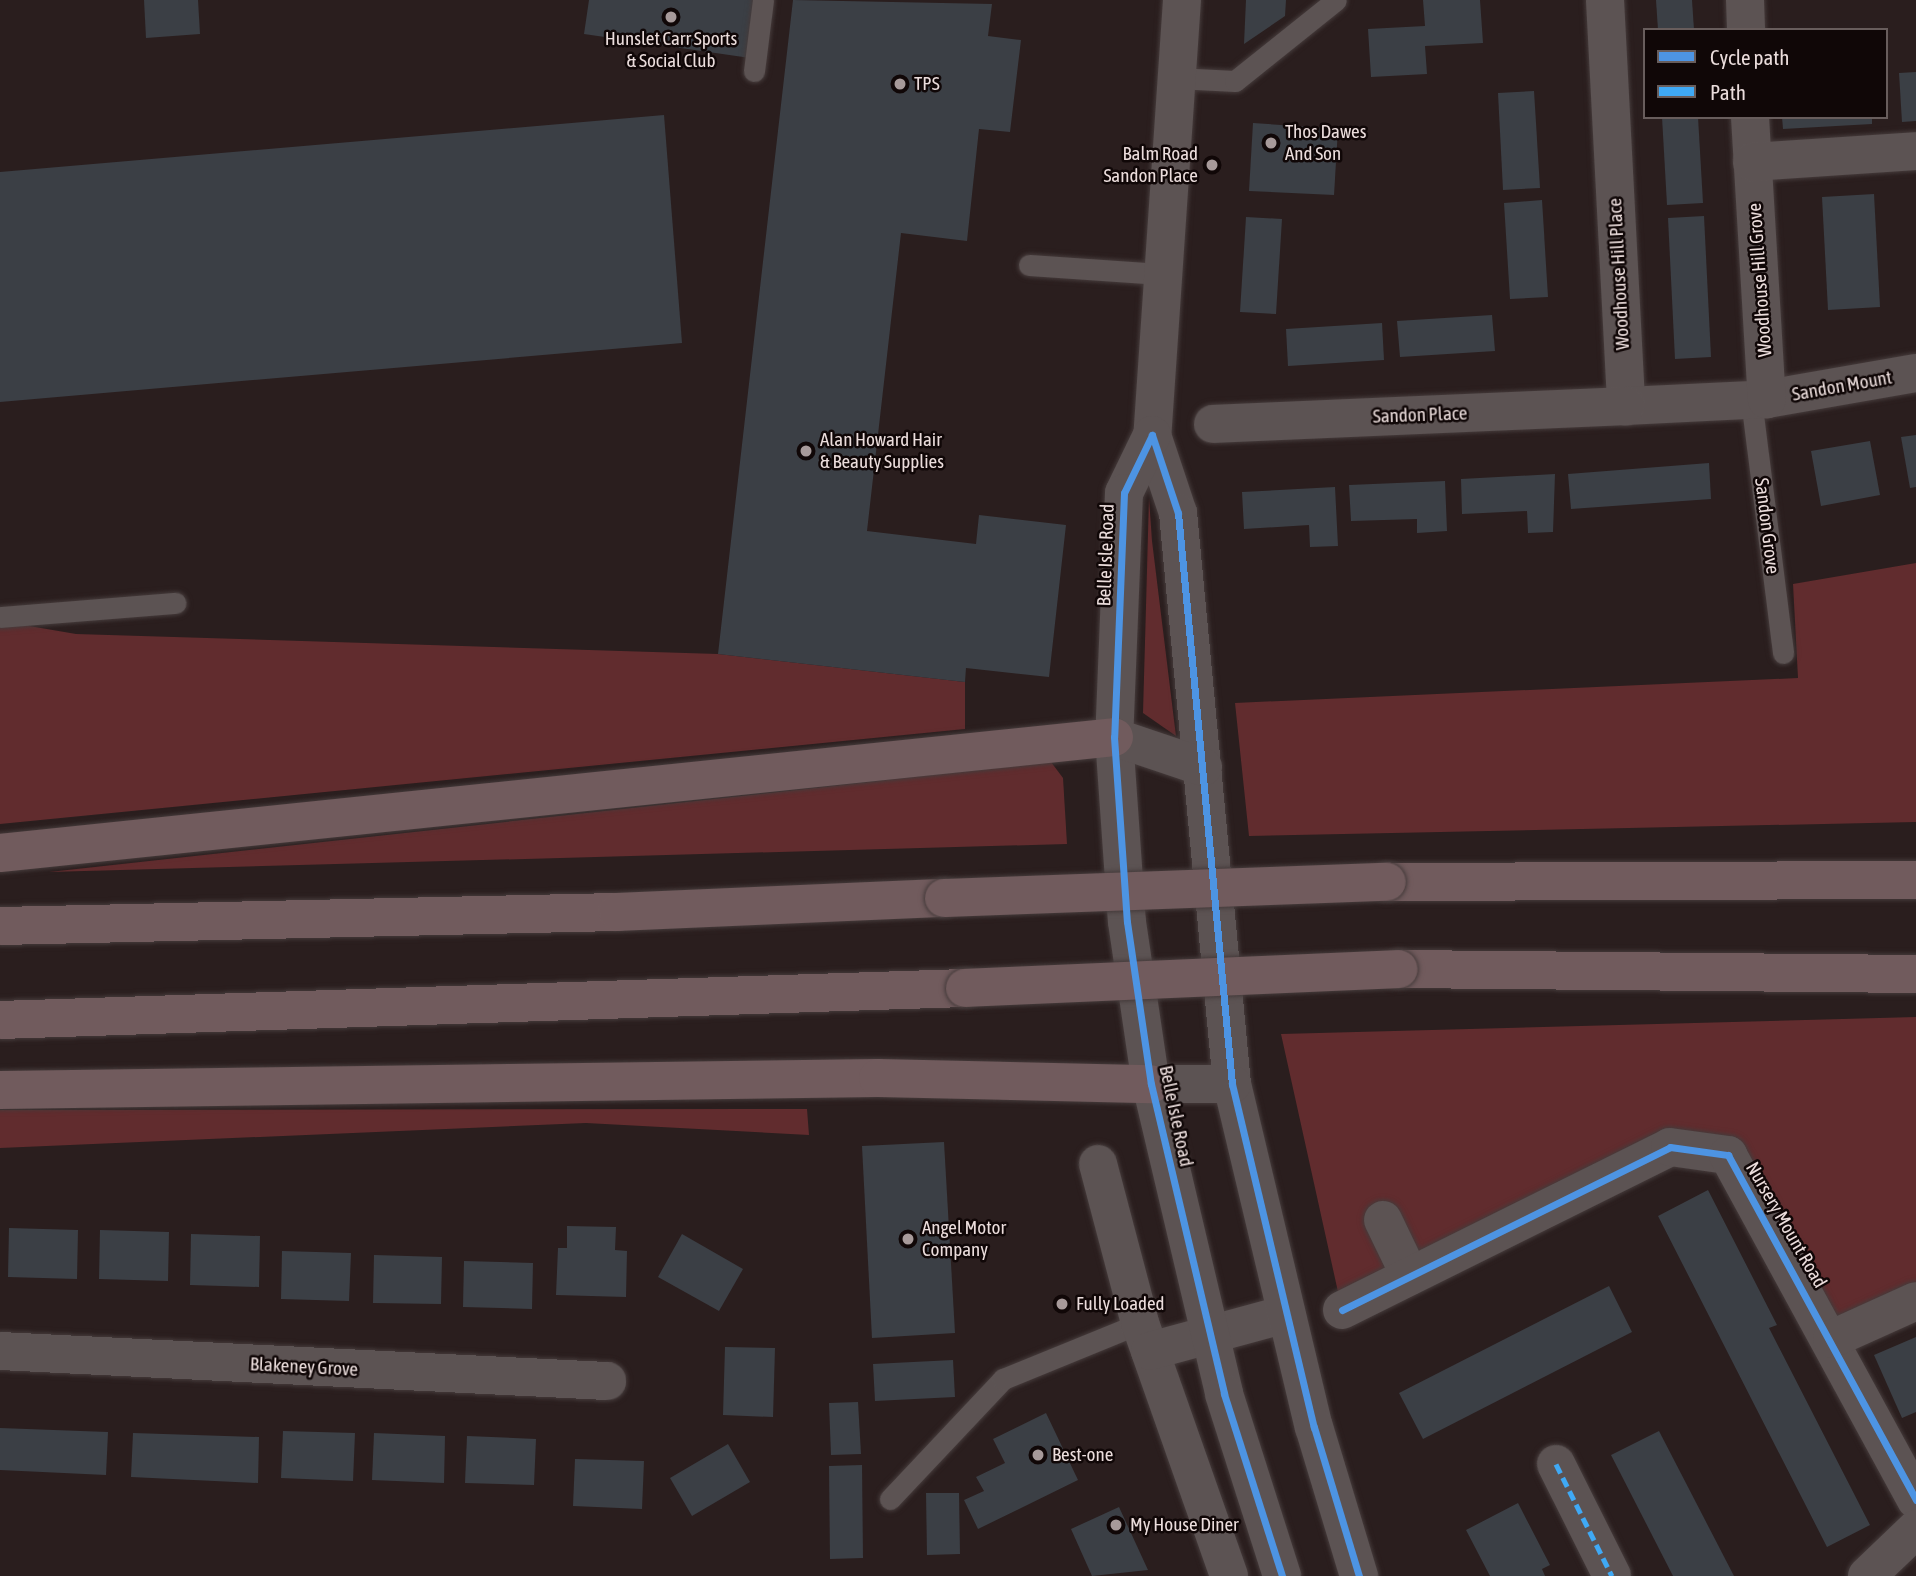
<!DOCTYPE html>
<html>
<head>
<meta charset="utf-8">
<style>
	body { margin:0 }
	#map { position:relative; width:1916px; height:1576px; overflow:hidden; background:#2a1e1e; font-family:"Asap Condensed",sans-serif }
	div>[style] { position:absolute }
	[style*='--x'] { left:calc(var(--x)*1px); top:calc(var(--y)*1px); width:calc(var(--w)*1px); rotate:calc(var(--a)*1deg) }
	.green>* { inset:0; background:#612c2e }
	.building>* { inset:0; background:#3b3f45 }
	.roads { filter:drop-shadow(0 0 2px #453b3b) drop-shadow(0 0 2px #453b3b) }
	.service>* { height:21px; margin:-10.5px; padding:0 10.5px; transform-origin:10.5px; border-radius:10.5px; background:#5c5353 }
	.minor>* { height:38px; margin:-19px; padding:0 19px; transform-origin:19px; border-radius:19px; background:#5c5353 }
	.tertiary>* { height:38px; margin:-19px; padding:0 19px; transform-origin:19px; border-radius:19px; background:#5c5353 }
	.motorway>* { height:38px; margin:-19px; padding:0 19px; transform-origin:19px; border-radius:19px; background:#715b5d }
	.bridges { filter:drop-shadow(0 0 2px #453b3b) drop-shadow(0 0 2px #453b3b) }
	.motorway-bridge>* { height:38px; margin:-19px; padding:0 19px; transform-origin:19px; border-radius:19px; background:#715b5d }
	.quiet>* { height:5px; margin-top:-2.5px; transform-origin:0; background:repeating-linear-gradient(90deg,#3fa9f5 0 10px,transparent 0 15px) }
	.cycleway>* { height:7px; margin:-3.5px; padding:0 3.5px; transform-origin:3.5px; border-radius:3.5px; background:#4d94e3 }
	.dots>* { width:19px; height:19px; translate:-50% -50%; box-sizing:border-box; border:4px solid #100707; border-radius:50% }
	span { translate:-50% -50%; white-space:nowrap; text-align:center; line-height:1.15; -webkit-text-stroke:5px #100707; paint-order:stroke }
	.poi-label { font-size:19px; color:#ebdddc }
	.left { translate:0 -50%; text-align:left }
	.right { translate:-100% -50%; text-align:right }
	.street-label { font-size:19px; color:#ebdddc }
	.legend { position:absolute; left:1643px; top:28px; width:245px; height:91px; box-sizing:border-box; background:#100707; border:2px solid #685d5c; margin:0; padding:9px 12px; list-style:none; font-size:21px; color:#ebdddc }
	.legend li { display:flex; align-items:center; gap:14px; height:35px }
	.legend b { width:35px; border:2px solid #685d5c }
</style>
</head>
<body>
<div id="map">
	<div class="green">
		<i style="clip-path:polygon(1149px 498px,1152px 541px,1176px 736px,1143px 713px)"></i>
		<i style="clip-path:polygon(1916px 563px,1916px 822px,1249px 836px,1235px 703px,1798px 678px,1793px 584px)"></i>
		<i style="clip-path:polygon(0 621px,76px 634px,718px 654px,965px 682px,965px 729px,0 824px)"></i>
		<i style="clip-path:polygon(1051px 762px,1063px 778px,1067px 844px,49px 872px)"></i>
		<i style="clip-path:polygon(1916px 1017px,1916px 1301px,1832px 1339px,1729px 1155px,1670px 1147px,1342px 1310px,1281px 1034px)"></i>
		<i style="clip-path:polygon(807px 1109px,809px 1135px,586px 1123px,0 1148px,0 1110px)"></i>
	</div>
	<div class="building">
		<i style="clip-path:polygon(144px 0,198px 0,200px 34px,146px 38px)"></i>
		<i style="clip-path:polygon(589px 0,759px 0,750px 58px,584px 34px)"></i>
		<i style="clip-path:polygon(793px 0,992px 4px,988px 36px,1021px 40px,1010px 132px,979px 129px,967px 241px,901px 233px,867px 531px,976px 544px,979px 515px,1066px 525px,1049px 677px,966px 668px,965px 682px,718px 654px)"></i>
		<i style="clip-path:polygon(1246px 0,1286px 0,1285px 16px,1244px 44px)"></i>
		<i style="clip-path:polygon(1423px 0,1480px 0,1483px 43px,1425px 46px,1427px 74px,1371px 77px,1368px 29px,1425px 26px)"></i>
		<i style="clip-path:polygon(1656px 0,1692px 0,1694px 30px,1658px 30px)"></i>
		<i style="clip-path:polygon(1916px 72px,1916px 121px,1902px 122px,1899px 73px)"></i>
		<i style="clip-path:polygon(1534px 91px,1540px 188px,1503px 190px,1498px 93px)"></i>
		<i style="clip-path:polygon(664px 115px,682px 343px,0 402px,0 172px)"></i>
		<i style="clip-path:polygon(1662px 117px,1698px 117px,1703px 203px,1667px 205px)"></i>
		<i style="clip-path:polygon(1782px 117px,1872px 117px,1872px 124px,1783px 129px)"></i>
		<i style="clip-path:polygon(1253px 123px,1338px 129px,1334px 195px,1249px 191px)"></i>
		<i style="clip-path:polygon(1874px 194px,1880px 307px,1828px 310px,1822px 197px)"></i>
		<i style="clip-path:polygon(1542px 200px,1548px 297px,1510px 299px,1504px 203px)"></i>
		<i style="clip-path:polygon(1704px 216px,1711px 357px,1675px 359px,1668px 218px)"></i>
		<i style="clip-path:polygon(1246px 217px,1282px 219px,1276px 314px,1240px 312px)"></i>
		<i style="clip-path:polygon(1492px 315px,1495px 351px,1400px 357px,1397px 321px)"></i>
		<i style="clip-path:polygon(1382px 323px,1384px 360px,1288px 366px,1286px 329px)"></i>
		<i style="clip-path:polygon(1916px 435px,1916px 487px,1910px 488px,1901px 437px)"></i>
		<i style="clip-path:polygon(1870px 441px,1880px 495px,1821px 506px,1811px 451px)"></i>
		<i style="clip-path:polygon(1709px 463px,1711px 499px,1571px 509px,1568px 474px)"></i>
		<i style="clip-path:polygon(1555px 474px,1553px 532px,1528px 533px,1527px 511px,1462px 514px,1461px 479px)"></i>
		<i style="clip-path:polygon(1445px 481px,1447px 531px,1417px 533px,1417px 519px,1351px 521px,1349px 485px)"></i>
		<i style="clip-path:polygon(1335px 487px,1338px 546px,1310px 547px,1309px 525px,1244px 529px,1242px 492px)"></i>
		<i style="clip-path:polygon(944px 1142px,955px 1333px,872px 1338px,862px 1146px)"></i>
		<i style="clip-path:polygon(1708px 1190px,1777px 1325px,1769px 1328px,1870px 1525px,1827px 1547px,1658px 1216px)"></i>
		<i style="clip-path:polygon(567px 1226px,616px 1227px,615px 1250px,627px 1251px,626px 1297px,556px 1295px,558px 1248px,567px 1248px)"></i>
		<i style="clip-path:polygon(9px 1228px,78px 1230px,77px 1279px,8px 1277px)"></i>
		<i style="clip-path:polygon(100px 1230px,169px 1232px,168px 1281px,99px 1279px)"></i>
		<i style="clip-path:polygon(191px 1234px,260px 1236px,259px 1287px,190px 1285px)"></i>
		<i style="clip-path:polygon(682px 1234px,743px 1269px,719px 1311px,658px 1277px)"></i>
		<i style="clip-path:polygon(282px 1251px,351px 1253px,349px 1301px,281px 1299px)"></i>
		<i style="clip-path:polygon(374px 1255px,442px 1257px,441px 1304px,373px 1303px)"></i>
		<i style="clip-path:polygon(464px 1261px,533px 1263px,532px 1309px,463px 1307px)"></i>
		<i style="clip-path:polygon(1609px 1286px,1632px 1332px,1423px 1439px,1399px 1393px)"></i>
		<i style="clip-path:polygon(1916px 1337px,1916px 1412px,1902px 1418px,1874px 1355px)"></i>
		<i style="clip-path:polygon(725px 1347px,775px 1348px,773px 1417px,723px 1415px)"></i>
		<i style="clip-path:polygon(953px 1360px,955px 1397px,875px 1401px,873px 1364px)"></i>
		<i style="clip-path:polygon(858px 1402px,861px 1454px,831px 1455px,829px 1403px)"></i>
		<i style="clip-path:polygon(1046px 1413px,1078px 1480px,978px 1529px,964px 1500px,984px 1491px,976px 1477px,1005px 1463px,993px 1439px)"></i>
		<i style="clip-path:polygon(0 1428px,108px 1432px,106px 1475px,0 1470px)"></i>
		<i style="clip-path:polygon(283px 1431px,355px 1433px,353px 1481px,281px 1478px)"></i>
		<i style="clip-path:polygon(1659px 1431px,1734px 1576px,1673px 1576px,1611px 1455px)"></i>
		<i style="clip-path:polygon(133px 1433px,259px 1437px,258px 1483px,131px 1477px)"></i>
		<i style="clip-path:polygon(374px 1433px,445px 1436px,444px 1483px,372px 1480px)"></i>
		<i style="clip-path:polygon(467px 1436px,536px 1439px,534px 1485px,465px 1483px)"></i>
		<i style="clip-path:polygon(728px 1444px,750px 1482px,692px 1516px,670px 1478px)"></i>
		<i style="clip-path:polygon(575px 1459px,644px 1461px,642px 1509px,573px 1506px)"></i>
		<i style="clip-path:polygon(862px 1465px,863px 1558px,830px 1559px,829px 1466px)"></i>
		<i style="clip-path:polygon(926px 1493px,959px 1493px,960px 1554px,927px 1555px)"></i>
		<i style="clip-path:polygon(1518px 1503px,1550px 1565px,1542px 1569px,1545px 1576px,1490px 1576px,1466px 1530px)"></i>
		<i style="clip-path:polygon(1119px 1507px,1148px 1570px,1092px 1576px,1071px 1529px)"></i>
	</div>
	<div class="roads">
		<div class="service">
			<i style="--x:754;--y:71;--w:72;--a:-82.8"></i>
			<i style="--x:1176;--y:78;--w:59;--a:2.9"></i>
			<i style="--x:1235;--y:81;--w:129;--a:-38.7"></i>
			<i style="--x:1029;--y:265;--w:132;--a:3.9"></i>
			<i style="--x:1751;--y:399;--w:256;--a:82.8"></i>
			<i style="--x:0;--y:617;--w:176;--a:-4.6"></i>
			<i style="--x:890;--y:1499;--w:165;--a:-46.7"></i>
			<i style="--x:1003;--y:1379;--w:148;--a:-22.2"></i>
		</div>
		<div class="minor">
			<i style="--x:1605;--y:0;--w:407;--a:87"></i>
			<i style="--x:1626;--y:406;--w:141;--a:-2.8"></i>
			<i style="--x:1767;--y:399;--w:151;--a:-9.9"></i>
			<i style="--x:1745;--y:0;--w:30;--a:88"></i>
			<i style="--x:1750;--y:117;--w:283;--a:86.6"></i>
			<i style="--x:1752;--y:162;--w:164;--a:-3.8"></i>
			<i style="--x:1213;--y:424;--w:413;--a:-2.5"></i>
			<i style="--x:1098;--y:1164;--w:164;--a:75.2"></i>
			<i style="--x:1140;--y:1323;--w:268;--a:70.6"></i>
			<i style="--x:1383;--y:1220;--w:62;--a:64.3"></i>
			<i style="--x:1342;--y:1310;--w:366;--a:-26.4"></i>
			<i style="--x:1670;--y:1147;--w:59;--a:7.9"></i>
			<i style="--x:1728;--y:1155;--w:393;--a:61.4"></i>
			<i style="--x:1832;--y:1339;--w:92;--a:-24.3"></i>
			<i style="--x:0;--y:1351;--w:608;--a:2.83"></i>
			<i style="--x:1150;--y:1351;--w:141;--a:-15.2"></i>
			<i style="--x:1556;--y:1464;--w:125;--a:63.4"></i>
			<i style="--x:1867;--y:1576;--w:68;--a:-43.8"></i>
		</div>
		<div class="tertiary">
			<i style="--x:1182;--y:0;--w:436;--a:93.9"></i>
			<i style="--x:1152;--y:435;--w:82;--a:71.6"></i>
			<i style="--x:1178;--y:513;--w:574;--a:84.6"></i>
			<i style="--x:1232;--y:1084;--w:353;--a:76.6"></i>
			<i style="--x:1314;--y:1427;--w:156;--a:73.2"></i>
			<i style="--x:1152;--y:435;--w:64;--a:115.8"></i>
			<i style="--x:1124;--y:493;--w:244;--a:92.3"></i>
			<i style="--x:1114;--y:737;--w:185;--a:86"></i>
			<i style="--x:1127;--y:922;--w:164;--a:81.6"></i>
			<i style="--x:1151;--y:1084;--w:318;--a:76.7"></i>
			<i style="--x:1224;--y:1394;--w:191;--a:72.3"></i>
			<i style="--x:1114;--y:737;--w:94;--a:18.6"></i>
			<i style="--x:1151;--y:1084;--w:81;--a:0"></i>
		</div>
		<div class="motorway">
			<i style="--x:0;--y:853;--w:1120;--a:-5.94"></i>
			<i style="--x:1387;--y:882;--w:529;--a:-0.22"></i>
			<i style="--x:0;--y:926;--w:618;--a:-1.3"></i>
			<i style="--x:618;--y:912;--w:326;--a:-2.5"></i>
			<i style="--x:1399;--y:969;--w:517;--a:0.55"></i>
			<i style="--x:0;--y:1020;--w:966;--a:-1.9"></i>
			<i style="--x:0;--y:1090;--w:878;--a:-0.78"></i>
			<i style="--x:878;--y:1078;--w:273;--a:1.3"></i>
		</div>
	</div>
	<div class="bridges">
		<div class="motorway-bridge">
			<i style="--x:944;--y:898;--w:443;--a:-2.1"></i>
			<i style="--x:965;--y:988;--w:434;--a:-2.5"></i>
		</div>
	</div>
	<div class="quiet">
		<i style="--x:1556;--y:1464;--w:125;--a:63.4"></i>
	</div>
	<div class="cycleway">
		<i style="--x:1152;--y:435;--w:64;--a:115.8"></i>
		<i style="--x:1124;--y:493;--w:244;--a:92.3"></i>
		<i style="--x:1114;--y:737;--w:185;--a:86"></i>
		<i style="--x:1127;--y:922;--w:164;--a:81.6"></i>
		<i style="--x:1151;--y:1084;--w:318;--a:76.7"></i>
		<i style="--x:1224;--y:1394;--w:191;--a:72.3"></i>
		<i style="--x:1152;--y:435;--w:82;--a:71.6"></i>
		<i style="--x:1178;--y:513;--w:574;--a:84.6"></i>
		<i style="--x:1232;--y:1084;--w:353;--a:76.6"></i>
		<i style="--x:1314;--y:1427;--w:156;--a:73.2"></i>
		<i style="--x:1342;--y:1310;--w:366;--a:-26.4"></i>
		<i style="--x:1670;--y:1147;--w:59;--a:7.9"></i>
		<i style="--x:1728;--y:1155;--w:393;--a:61.4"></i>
	</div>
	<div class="dots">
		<i style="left:671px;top:17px;background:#a79a9a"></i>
		<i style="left:900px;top:84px;background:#a79a9a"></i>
		<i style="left:1271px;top:143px;background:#a79a9a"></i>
		<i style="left:1212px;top:165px;background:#a79a9a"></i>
		<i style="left:806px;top:451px;background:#a79a9a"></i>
		<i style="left:908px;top:1239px;background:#a79a9a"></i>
		<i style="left:1062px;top:1304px;background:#a79a9a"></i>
		<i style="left:1038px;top:1455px;background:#a79a9a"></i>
		<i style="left:1116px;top:1525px;background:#a79a9a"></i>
	</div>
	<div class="poi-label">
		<span style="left:671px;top:50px">Hunslet Carr Sports<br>&amp; Social Club</span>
		<span class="left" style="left:914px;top:84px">TPS</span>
		<span class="left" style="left:1285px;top:143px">Thos Dawes<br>And Son</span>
		<span class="right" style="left:1198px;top:165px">Balm Road<br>Sandon Place</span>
		<span class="left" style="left:820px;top:451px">Alan Howard Hair<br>&amp; Beauty Supplies</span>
		<span class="left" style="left:922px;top:1239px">Angel Motor<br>Company</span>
		<span class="left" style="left:1076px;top:1304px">Fully Loaded</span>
		<span class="left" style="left:1052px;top:1455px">Best-one</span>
		<span class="left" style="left:1130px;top:1525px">My House Diner</span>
	</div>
	<div class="street-label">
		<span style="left:1619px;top:274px;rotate:-93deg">Woodhouse Hill Place</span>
		<span style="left:1760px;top:280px;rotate:-94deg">Woodhouse Hill Grove</span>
		<span style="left:1842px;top:386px;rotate:-10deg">Sandon Mount</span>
		<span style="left:1420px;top:415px;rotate:-2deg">Sandon Place</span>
		<span style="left:1767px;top:526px;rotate:83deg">Sandon Grove</span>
		<span style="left:1106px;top:555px;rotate:-88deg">Belle Isle Road</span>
		<span style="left:1176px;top:1116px;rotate:78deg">Belle Isle Road</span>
		<span style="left:1786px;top:1225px;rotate:60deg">Nursery Mount Road</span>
		<span style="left:304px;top:1367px;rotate:3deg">Blakeney Grove</span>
	</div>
	<ul class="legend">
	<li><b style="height:9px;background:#4d94e3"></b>Cycle path</li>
	<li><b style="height:9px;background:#3fa9f5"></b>Path</li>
	</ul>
</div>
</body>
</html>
